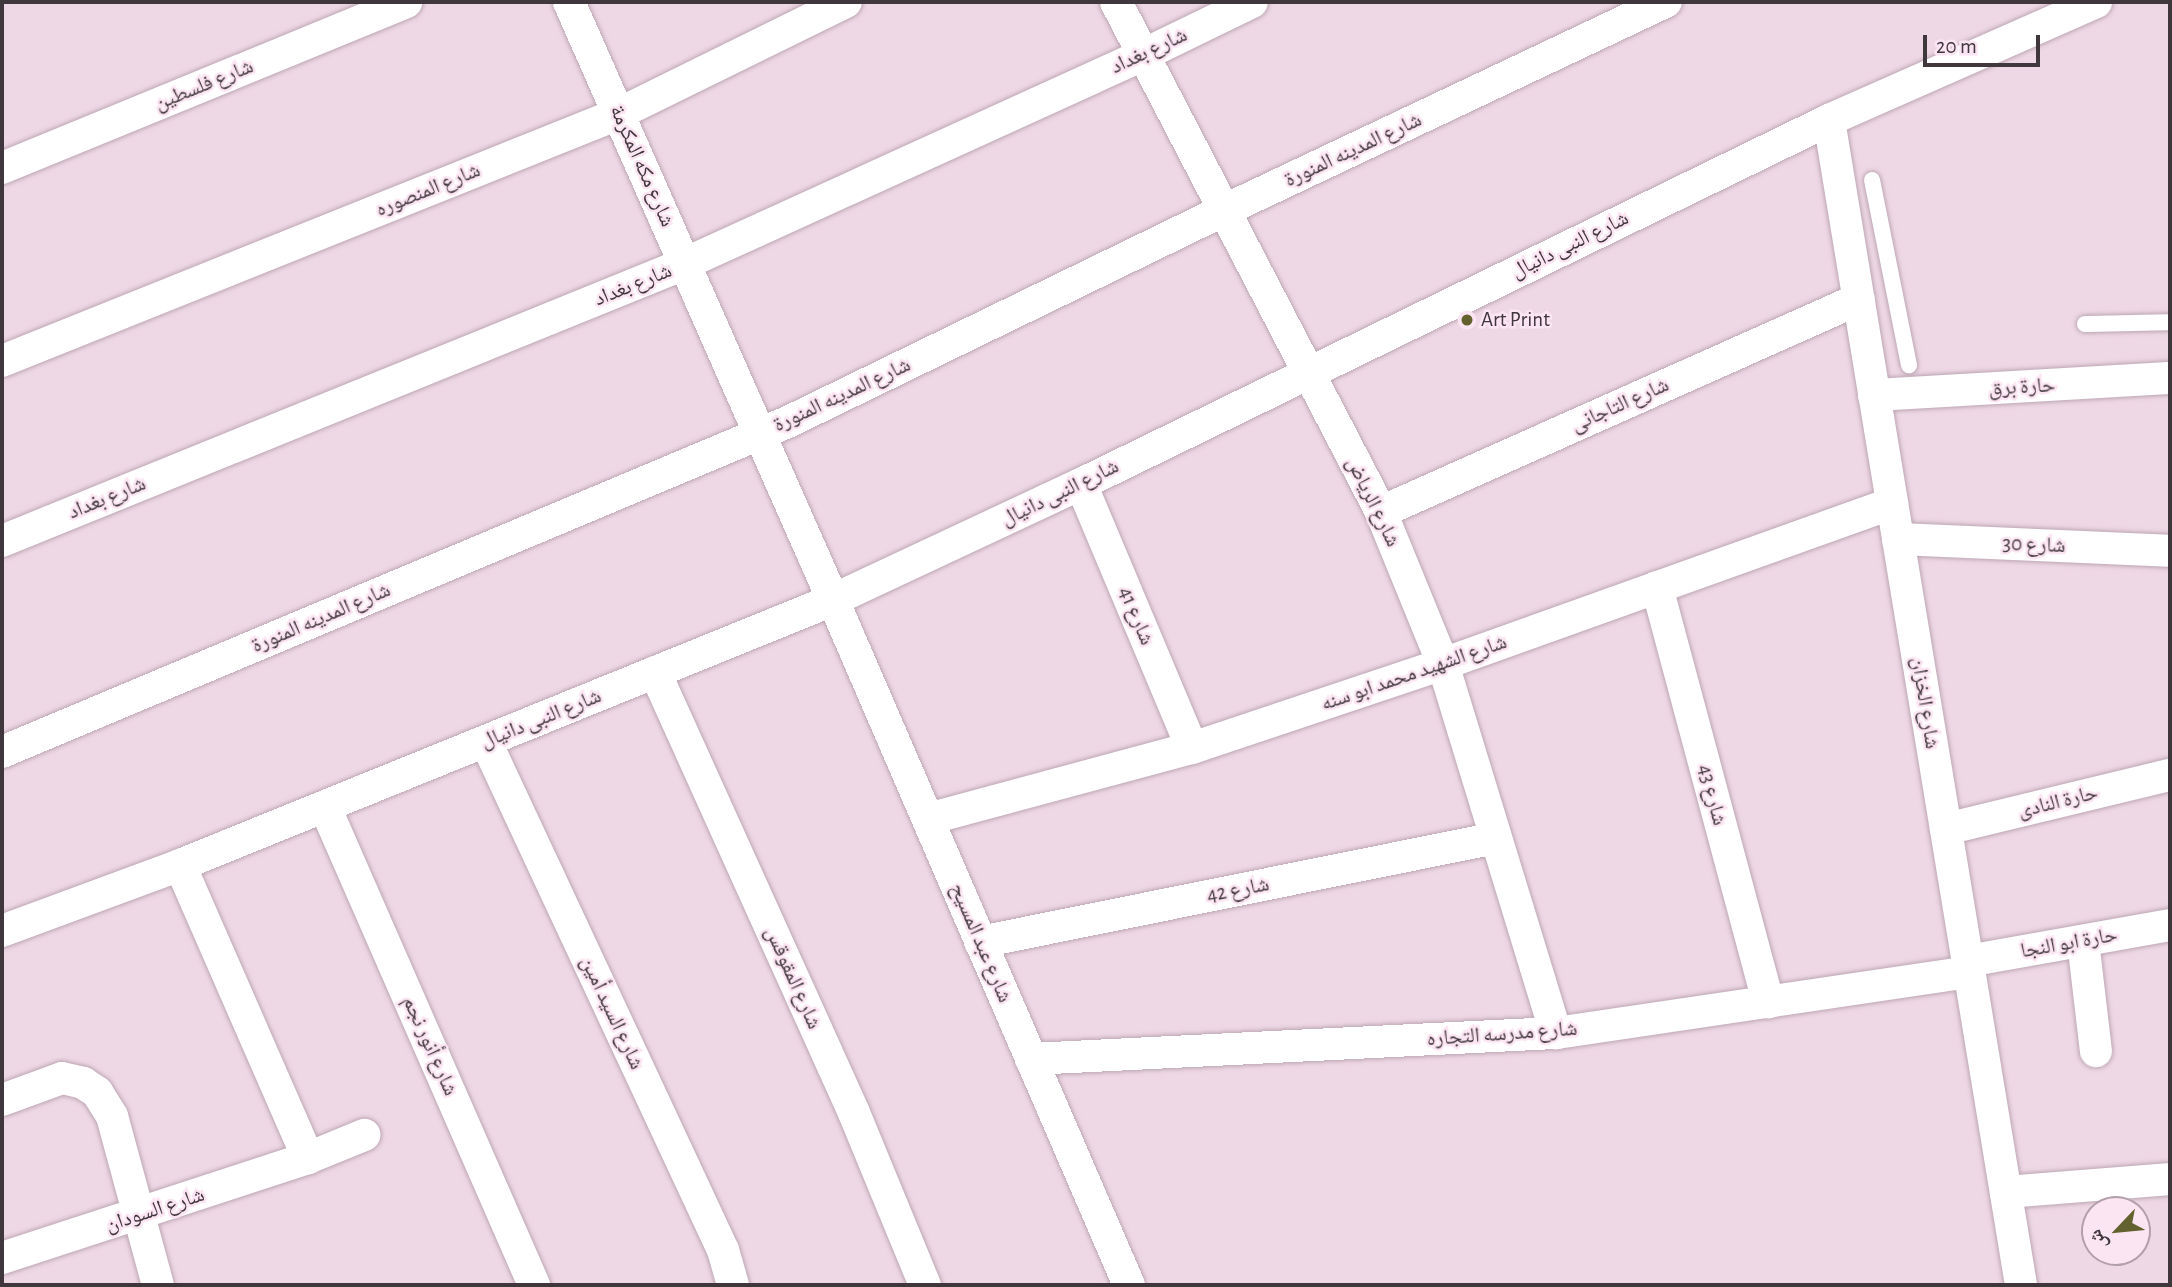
<!DOCTYPE html>
<html>
<head>
<meta charset="utf-8">
<style>
	body { margin:0 }
	#map { position:relative; width:2172px; height:1287px; overflow:hidden; background:#efd8e5; font-family:"Alegreya Sans","Noto Naskh Arabic",sans-serif }
	div>[style] { position:absolute }
	[style*='--x'] { left:calc(var(--x)*1px); top:calc(var(--y)*1px); width:calc(var(--w)*1px); rotate:calc(var(--a)*1deg) }
	.roads { filter:drop-shadow(0 0 2px #bda7b4) drop-shadow(0 0 2px #bda7b4) }
	.service>* { height:16px; margin:-8px; padding:0 8px; transform-origin:8px; border-radius:8px; background:#fff }
	.minor>* { height:32px; margin:-16px; padding:0 16px; transform-origin:16px; border-radius:16px; background:#fff }
	.dots>* { width:19px; height:19px; translate:-50% -50%; box-sizing:border-box; border:4px solid #fce5f2; border-radius:50% }
	span { translate:-50% -50%; white-space:nowrap; text-align:center; line-height:1.15; -webkit-text-stroke:5px #fce5f2; paint-order:stroke }
	.street-label { font-size:21px; color:#40373c }
	.poi-label { font-size:21px; color:#40373c }
	.left { translate:0 -50%; text-align:left }
	.frame { position:absolute; inset:0; border:4px solid #40373c; pointer-events:none }
	.north { position:absolute; left:2081px; top:1196px; width:70px; height:70px; box-sizing:border-box; background:#fce5f2; border:2px solid #b19fa9; border-radius:50%; rotate:244deg; font-size:19px; font-weight:700; line-height:28px; text-align:center; color:#40373c }
	.north::after { content:''; display:block; margin:auto; width:24px; height:32px; background:#63622f; clip-path:polygon(50% 0,100% 100%,50% 72%,0 100%) }
	.scale { position:absolute; left:1923px; top:35px; width:117px; height:32px; box-sizing:border-box; border:4px solid #40373c; border-top:0; padding-left:9px; font-size:21px; line-height:24px; white-space:nowrap; color:#40373c; -webkit-text-stroke:5px #fce5f2; paint-order:stroke }
</style>
</head>
<body>
<div id="map">
	<div class="roads">
		<div class="service">
			<i style="--x:1872;--y:180;--w:189;--a:78.7"></i>
			<i style="--x:2085;--y:324;--w:85;--a:-1.3"></i>
		</div>
		<div class="minor">
			<i style="--x:569;--y:2;--w:654;--a:66.18"></i>
			<i style="--x:833;--y:600;--w:746;--a:66.63"></i>
			<i style="--x:1116;--y:2;--w:575;--a:62.54"></i>
			<i style="--x:1381;--y:512;--w:164;--a:67.8"></i>
			<i style="--x:1443;--y:664;--w:386;--a:73"></i>
			<i style="--x:1829;--y:120;--w:1181;--a:80.64"></i>
			<i style="--x:2;--y:168;--w:437;--a:-22.3"></i>
			<i style="--x:2;--y:361;--w:664;--a:-21.85"></i>
			<i style="--x:618;--y:114;--w:254;--a:-26.2"></i>
			<i style="--x:1874;--y:395;--w:296;--a:-3.3"></i>
			<i style="--x:1081;--y:484;--w:286;--a:67.2"></i>
			<i style="--x:1381;--y:512;--w:523;--a:-24.02"></i>
			<i style="--x:1898;--y:539;--w:272;--a:2.5"></i>
			<i style="--x:2;--y:541;--w:736;--a:-22.1"></i>
			<i style="--x:684;--y:264;--w:504;--a:-24.48"></i>
			<i style="--x:1143;--y:55;--w:121;--a:-25.9"></i>
			<i style="--x:1657;--y:587;--w:430;--a:75"></i>
			<i style="--x:655;--y:672;--w:484;--a:65.7"></i>
			<i style="--x:854;--y:1113;--w:186;--a:67.6"></i>
			<i style="--x:486;--y:742;--w:561;--a:64.99"></i>
			<i style="--x:723;--y:1250;--w:36;--a:74"></i>
			<i style="--x:2;--y:752;--w:855;--a:-22.78"></i>
			<i style="--x:790;--y:421;--w:481;--a:-25.9"></i>
			<i style="--x:1223;--y:211;--w:490;--a:-25.3"></i>
			<i style="--x:325;--y:807;--w:522;--a:66.38"></i>
			<i style="--x:928;--y:819;--w:273;--a:-15.1"></i>
			<i style="--x:1192;--y:748;--w:265;--a:-18.5"></i>
			<i style="--x:1443;--y:664;--w:477;--a:-19.7"></i>
			<i style="--x:1946;--y:829;--w:230;--a:-13.6"></i>
			<i style="--x:180;--y:865;--w:320;--a:66.4"></i>
			<i style="--x:2;--y:931;--w:190;--a:-20.3"></i>
			<i style="--x:180;--y:865;--w:705;--a:-22.09"></i>
			<i style="--x:833;--y:600;--w:274;--a:-25.1"></i>
			<i style="--x:1081;--y:484;--w:832;--a:-25.95"></i>
			<i style="--x:1829;--y:120;--w:292;--a:-23.8"></i>
			<i style="--x:2083;--y:941;--w:111;--a:83.3"></i>
			<i style="--x:980;--y:942;--w:526;--a:-11.4"></i>
			<i style="--x:1968;--y:961;--w:205;--a:-10.1"></i>
			<i style="--x:1031;--y:1059;--w:526;--a:-2.84"></i>
			<i style="--x:1556;--y:1033;--w:417;--a:-8.4"></i>
			<i style="--x:2;--y:1100;--w:64;--a:-20.1"></i>
			<i style="--x:62;--y:1078;--w:22;--a:13"></i>
			<i style="--x:83;--y:1083;--w:17;--a:33"></i>
			<i style="--x:97;--y:1092;--w:28;--a:58"></i>
			<i style="--x:112;--y:1116;--w:175;--a:74.8"></i>
			<i style="--x:2006;--y:1192;--w:165;--a:-4.5"></i>
			<i style="--x:2;--y:1258;--w:322;--a:-18.1"></i>
			<i style="--x:308;--y:1158;--w:61;--a:-22.3"></i>
		</div>
	</div>
	<div class="dots">
		<i style="left:1467px;top:320px;background:#63622f"></i>
	</div>
	<div class="street-label">
		<span style="left:1149px;top:51px;rotate:-25deg">شارع بغداد</span>
		<span style="left:204px;top:85px;rotate:-22deg">شارع فلسطين</span>
		<span style="left:1353px;top:150px;rotate:-25deg">شارع المدينه المنورة</span>
		<span style="left:642px;top:166px;rotate:66deg">شارع مكه المكرمة</span>
		<span style="left:428px;top:190px;rotate:-22deg">شارع المنصوره</span>
		<span style="left:1570px;top:245px;rotate:-26deg">شارع النبى دانيال</span>
		<span style="left:633px;top:285px;rotate:-22deg">شارع بغداد</span>
		<span style="left:2022px;top:387px;rotate:-3deg">حارة برق</span>
		<span style="left:842px;top:395px;rotate:-25deg">شارع المدينه المنورة</span>
		<span style="left:1620px;top:405px;rotate:-24deg">شارع التاجانى</span>
		<span style="left:1060px;top:493px;rotate:-26deg">شارع النبى دانيال</span>
		<span style="left:107px;top:498px;rotate:-22deg">شارع بغداد</span>
		<span style="left:1373px;top:502px;rotate:64deg">شارع الرياض</span>
		<span style="left:2034px;top:545px;rotate:2deg">شارع 30</span>
		<span style="left:1136px;top:616px;rotate:67deg">شارع 41</span>
		<span style="left:321px;top:618px;rotate:-23deg">شارع المدينه المنورة</span>
		<span style="left:1414px;top:673px;rotate:-19deg">شارع الشهيد محمد ابو سنه</span>
		<span style="left:1925px;top:703px;rotate:81deg">شارع الخزان</span>
		<span style="left:541px;top:719px;rotate:-22deg">شارع النبى دانيال</span>
		<span style="left:1712px;top:795px;rotate:75deg">شارع 43</span>
		<span style="left:2058px;top:802px;rotate:-14deg">حارة النادى</span>
		<span style="left:1238px;top:890px;rotate:-11deg">شارع 42</span>
		<span style="left:981px;top:943px;rotate:67deg">شارع عبد المسيح</span>
		<span style="left:2069px;top:943px;rotate:-10deg">حارة ابو النجا</span>
		<span style="left:793px;top:978px;rotate:66deg">شارع المقوقس</span>
		<span style="left:612px;top:1013px;rotate:65deg">شارع السيد أمين</span>
		<span style="left:1502px;top:1034px;rotate:-4deg">شارع مدرسه التجاره</span>
		<span style="left:430px;top:1046px;rotate:66deg">شارع أنور نجم</span>
		<span style="left:155px;top:1210px;rotate:-18deg">شارع السودان</span>
	</div>
	<div class="poi-label">
		<span class="left" style="left:1481px;top:320px">Art Print</span>
	</div>
	<div class="frame"></div>
	<div class="north">ش</div>
	<div class="scale">20 m</div>
</div>
</body>
</html>
